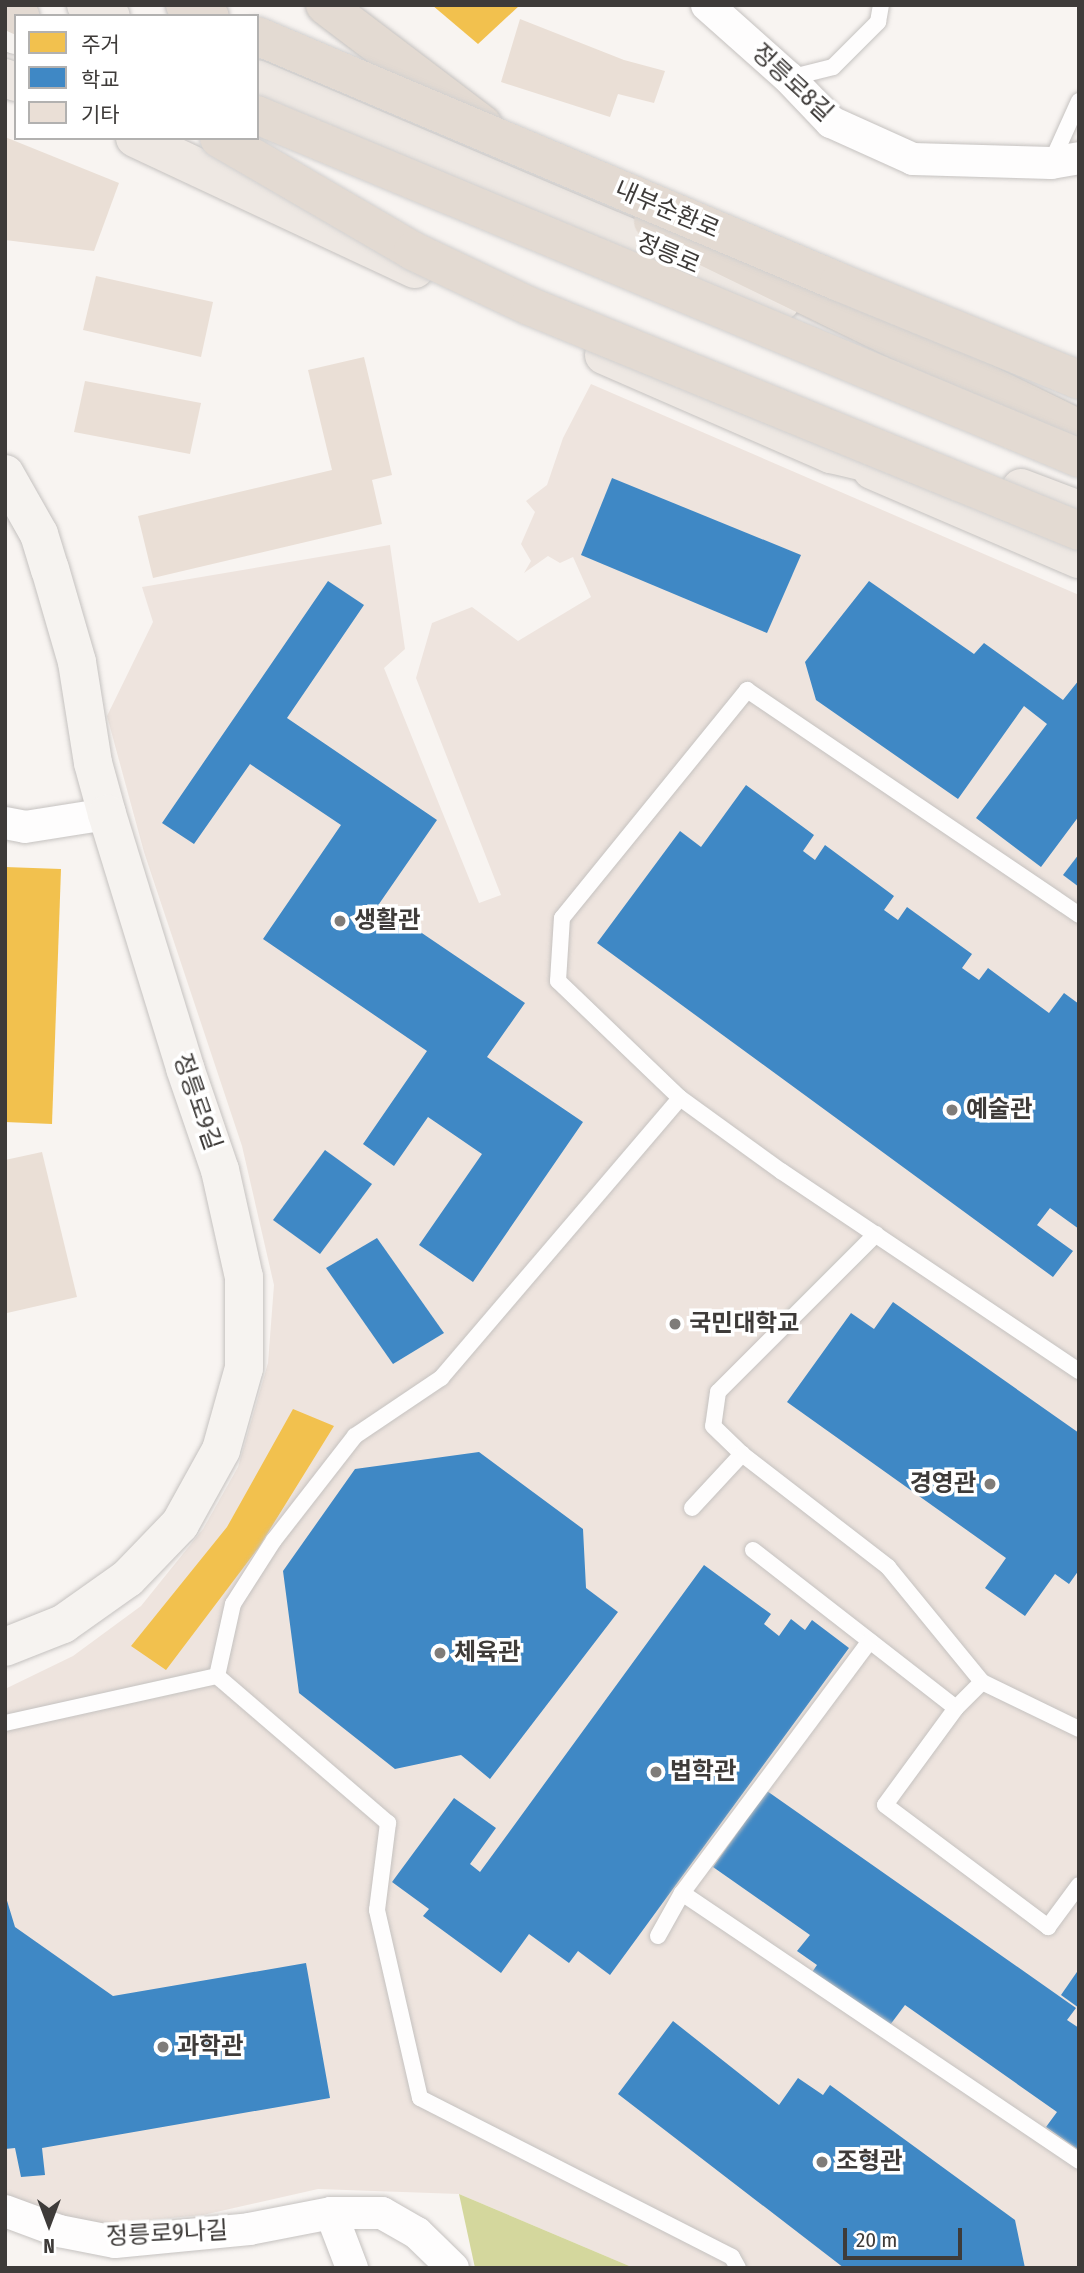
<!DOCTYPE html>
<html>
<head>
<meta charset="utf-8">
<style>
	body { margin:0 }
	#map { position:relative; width:1084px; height:2273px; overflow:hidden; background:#f8f4f1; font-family:"Fira Sans Condensed","Noto Sans KR",sans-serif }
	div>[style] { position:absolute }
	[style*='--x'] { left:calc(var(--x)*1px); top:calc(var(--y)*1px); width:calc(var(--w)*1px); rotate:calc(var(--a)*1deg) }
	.built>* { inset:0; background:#eee4de }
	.forest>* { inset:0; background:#d4d79d }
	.homes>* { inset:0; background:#f2c14e }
	.schools>* { inset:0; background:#3f88c5 }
	.building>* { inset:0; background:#eadfd6 }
	.roads { filter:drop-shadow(0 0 2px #c5c2c0) drop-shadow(0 0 2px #c5c2c0) }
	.lane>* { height:16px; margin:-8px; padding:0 8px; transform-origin:8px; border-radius:8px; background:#fefdfd }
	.street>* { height:32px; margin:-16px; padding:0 16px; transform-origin:16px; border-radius:16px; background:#fefdfd }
	.secondary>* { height:38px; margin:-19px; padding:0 19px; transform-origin:19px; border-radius:19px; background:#f6f3f0 }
	.primary>* { height:38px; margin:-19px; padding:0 19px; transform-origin:19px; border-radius:19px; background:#eee8e3 }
	.highway>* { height:38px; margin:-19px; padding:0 19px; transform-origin:19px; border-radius:19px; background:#e3dad2 }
	.bridges { filter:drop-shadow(0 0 2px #d2d0cf) drop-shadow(0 0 2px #d2d0cf) }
	.highway-bridge>* { height:38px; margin:-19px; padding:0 19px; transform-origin:19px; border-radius:19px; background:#e3dad2 }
	.dots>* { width:19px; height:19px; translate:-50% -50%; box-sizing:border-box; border:4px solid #fff; border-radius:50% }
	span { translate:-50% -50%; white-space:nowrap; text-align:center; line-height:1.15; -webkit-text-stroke:7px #fff; paint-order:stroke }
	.street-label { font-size:24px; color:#3e3b39 }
	.poi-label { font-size:24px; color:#3e3b39; font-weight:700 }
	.left { translate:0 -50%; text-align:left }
	.right { translate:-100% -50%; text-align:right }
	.frame { position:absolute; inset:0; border:7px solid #3e3b39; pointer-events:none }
	.legend { position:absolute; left:14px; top:14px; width:245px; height:126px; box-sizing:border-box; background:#fff; border:2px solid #b2b1b0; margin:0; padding:9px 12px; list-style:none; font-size:21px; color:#3e3b39 }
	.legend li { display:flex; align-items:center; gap:14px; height:35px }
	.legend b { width:35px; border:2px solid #b2b1b0 }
	.north { position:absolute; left:14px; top:2189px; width:70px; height:70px; -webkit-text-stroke:5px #fff; paint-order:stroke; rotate:180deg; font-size:19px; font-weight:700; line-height:28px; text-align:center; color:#3e3b39 }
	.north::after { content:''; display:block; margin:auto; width:24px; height:32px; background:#3e3b39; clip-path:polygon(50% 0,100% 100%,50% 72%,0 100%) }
	.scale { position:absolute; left:843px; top:2228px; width:119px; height:32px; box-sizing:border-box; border:4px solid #3e3b39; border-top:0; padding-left:9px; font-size:21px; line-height:24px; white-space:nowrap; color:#3e3b39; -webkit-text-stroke:5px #fff; paint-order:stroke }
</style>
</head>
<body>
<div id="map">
	<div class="built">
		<i style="clip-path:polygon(591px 384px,1079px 595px,1079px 2268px,634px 2268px,459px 2194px,318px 2189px,203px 2215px,70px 2227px,5px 2196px,5px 1689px,73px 1656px,141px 1606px,203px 1529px,238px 1467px,268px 1363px,274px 1285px,242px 1146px,144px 852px,107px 716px,153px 622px,142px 587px,390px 545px,405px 649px,384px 668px,479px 903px,501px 895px,416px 678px,432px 623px,472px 607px,518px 641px,591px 597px,573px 557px,560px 563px,548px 556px,524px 573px,531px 561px,521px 544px,535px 512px,526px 501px,547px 485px,563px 438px)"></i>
	</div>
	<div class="forest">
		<i style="clip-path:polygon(459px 2194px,634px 2268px,475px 2268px)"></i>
	</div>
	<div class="homes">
		<i style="clip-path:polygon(432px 5px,520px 5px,478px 44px)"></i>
		<i style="clip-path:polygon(5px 867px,61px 869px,52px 1124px,5px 1122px)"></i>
		<i style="clip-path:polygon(293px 1409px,334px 1426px,259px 1547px,166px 1670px,131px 1646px,227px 1527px)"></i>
	</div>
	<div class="schools">
		<i style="clip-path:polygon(612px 478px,801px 555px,767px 633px,581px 555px)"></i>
		<i style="clip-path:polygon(328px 581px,364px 605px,287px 718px,437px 820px,379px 904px,525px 1003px,487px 1057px,583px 1122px,473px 1282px,419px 1245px,482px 1154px,428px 1117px,394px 1166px,363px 1144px,427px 1051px,263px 939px,341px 825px,250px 764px,194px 844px,162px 823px)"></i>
		<i style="clip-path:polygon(869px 581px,974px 654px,984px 643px,1063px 700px,1079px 680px,1079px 816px,1041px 867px,976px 818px,1047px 724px,1024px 706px,958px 799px,816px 700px,805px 662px)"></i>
		<i style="clip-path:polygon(746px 785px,814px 835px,803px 851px,815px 860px,825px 845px,894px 896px,884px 910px,898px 920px,907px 907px,972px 954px,962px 968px,979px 980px,988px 968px,1049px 1013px,1064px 993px,1079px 1004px,1079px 1229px,1050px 1208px,1037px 1225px,1073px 1251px,1053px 1277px,597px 943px,680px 831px,701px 847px)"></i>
		<i style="clip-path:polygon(1079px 854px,1079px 887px,1063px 875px)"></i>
		<i style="clip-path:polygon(325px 1150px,372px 1184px,320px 1254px,273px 1220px)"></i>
		<i style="clip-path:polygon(377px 1238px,444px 1333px,393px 1364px,326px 1268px)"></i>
		<i style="clip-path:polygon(893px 1302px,1079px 1433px,1079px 1570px,1069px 1584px,1055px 1574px,1025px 1616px,985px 1588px,1006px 1558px,787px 1402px,851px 1313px,874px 1329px)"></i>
		<i style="clip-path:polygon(479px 1452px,583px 1529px,586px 1588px,618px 1612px,490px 1779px,461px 1755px,395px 1769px,299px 1693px,283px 1571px,355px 1469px)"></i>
		<i style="clip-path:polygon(704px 1565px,771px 1614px,764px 1624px,779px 1636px,791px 1619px,805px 1630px,812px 1620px,849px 1648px,610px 1975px,578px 1951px,569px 1963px,529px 1934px,501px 1973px,423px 1916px,429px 1909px,392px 1882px,454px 1798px,496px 1828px,470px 1864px,480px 1872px)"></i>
		<i style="clip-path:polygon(767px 1791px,1076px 2008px,1067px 2020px,1079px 2028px,1079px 2150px,1046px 2127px,1057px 2112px,905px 2005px,887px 2029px,810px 1975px,817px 1965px,797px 1951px,810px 1935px,713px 1867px)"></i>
		<i style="clip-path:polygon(5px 1894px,15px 1927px,113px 1996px,306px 1963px,330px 2098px,42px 2148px,45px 2175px,21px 2177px,15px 2148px,5px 2149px)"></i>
		<i style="clip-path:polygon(1079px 1969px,1079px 2008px,1061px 1995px)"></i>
		<i style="clip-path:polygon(673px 2021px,779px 2105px,798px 2078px,823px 2095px,830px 2085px,1015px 2220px,1025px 2268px,844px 2268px,618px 2094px)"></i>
	</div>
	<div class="building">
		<i style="clip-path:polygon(520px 19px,624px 60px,665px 71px,654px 103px,618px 94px,610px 117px,501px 82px)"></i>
		<i style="clip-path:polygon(5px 137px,119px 183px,94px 251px,5px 240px)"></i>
		<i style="clip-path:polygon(96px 276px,213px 302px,201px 357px,83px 330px)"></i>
		<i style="clip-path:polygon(364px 357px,392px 475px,372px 480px,382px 524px,153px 578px,138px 516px,332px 470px,308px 370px)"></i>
		<i style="clip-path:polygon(85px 381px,201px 403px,190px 454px,74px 432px)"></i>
		<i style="clip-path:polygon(42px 1152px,77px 1297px,7px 1313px,5px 1160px)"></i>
	</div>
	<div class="roads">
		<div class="lane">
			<i style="--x:789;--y:78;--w:45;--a:-14"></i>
			<i style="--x:833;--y:67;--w:64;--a:-45"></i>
			<i style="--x:878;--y:22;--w:17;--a:-80"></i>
			<i style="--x:1051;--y:163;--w:68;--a:-65.7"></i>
			<i style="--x:680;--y:1098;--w:125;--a:35.9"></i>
			<i style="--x:781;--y:1171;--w:359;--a:33.9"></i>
			<i style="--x:876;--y:1234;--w:223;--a:135"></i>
			<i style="--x:718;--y:1392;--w:34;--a:98"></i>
			<i style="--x:713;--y:1426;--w:40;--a:44"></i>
			<i style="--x:742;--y:1454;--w:185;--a:37.7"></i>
			<i style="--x:888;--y:1567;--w:149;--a:50.7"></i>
			<i style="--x:982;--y:1682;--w:108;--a:25.9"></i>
			<i style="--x:692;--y:1508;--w:74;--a:-47.2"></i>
			<i style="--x:753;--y:1550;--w:257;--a:37.9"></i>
			<i style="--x:982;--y:1682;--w:37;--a:135"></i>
			<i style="--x:956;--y:1708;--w:120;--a:126.2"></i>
			<i style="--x:885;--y:1805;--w:204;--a:36.8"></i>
			<i style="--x:1048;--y:1927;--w:52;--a:-53.6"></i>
			<i style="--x:5;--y:1723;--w:217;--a:-12.5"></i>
			<i style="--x:682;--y:1893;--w:479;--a:34"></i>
			<i style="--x:658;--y:1936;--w:49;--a:-60.8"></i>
			<i style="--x:682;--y:1893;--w:314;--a:-53.3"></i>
			<i style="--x:738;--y:2268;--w:13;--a:-119"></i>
			<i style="--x:732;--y:2257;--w:350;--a:-153"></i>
			<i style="--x:420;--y:2098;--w:193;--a:-102.9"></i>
			<i style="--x:377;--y:1910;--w:88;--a:-82.8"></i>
			<i style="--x:388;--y:1823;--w:225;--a:-139.3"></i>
			<i style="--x:217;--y:1676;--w:74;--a:-77.5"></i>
			<i style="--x:233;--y:1604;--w:76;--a:-57.4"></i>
			<i style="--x:274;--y:1540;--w:132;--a:-52.1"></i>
			<i style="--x:355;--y:1436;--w:104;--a:-34"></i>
			<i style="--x:441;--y:1378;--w:368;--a:-49.5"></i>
			<i style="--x:680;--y:1098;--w:169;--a:-136.2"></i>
			<i style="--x:558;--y:981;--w:63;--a:-86.4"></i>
			<i style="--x:562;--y:918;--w:294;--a:-50.9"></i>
			<i style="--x:747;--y:690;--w:401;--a:34.1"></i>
		</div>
		<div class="street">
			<i style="--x:707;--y:5;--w:110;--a:41.7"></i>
			<i style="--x:789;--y:78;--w:61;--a:46.3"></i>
			<i style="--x:831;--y:122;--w:90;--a:24.3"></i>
			<i style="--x:913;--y:159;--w:138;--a:1.7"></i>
			<i style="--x:1051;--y:163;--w:28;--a:-10"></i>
			<i style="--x:5;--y:823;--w:20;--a:11"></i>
			<i style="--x:25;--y:827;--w:83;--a:-9"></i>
			<i style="--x:5;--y:2211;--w:58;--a:20.3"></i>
			<i style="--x:59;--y:2231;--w:57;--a:11.1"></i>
			<i style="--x:115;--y:2242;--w:135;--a:-5.5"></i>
			<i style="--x:249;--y:2229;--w:84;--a:-11"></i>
			<i style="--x:331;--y:2213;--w:51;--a:0"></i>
			<i style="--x:382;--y:2213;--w:40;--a:29.7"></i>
			<i style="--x:417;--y:2233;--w:50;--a:44.2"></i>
			<i style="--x:331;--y:2213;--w:59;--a:69.1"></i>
		</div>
		<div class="secondary">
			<i style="--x:5;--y:31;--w:12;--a:20"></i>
			<i style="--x:5;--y:474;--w:69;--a:60.5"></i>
			<i style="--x:39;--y:534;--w:37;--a:73"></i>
			<i style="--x:50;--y:569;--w:97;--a:73.8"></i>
			<i style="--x:77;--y:662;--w:102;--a:81"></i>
			<i style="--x:93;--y:763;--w:53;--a:74.6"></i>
			<i style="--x:107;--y:814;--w:266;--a:72.9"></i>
			<i style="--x:185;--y:1068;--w:108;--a:71.1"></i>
			<i style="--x:220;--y:1170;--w:110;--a:77.4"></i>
			<i style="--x:244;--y:1277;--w:91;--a:90"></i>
			<i style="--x:244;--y:1368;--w:85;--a:105.7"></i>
			<i style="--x:221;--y:1450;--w:85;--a:119"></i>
			<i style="--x:180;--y:1524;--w:75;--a:133.9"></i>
			<i style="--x:128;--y:1578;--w:80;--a:144.7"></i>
			<i style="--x:63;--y:1624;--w:62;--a:158.4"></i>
		</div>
		<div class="primary">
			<i style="--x:86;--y:5;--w:27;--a:24"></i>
			<i style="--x:5;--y:78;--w:12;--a:20"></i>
			<i style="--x:257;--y:79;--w:569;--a:23.05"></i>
			<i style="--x:135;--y:138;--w:309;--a:25.1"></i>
			<i style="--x:604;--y:355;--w:248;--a:23.6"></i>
			<i style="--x:831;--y:454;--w:74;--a:13.3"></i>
			<i style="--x:872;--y:470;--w:225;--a:23.3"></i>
			<i style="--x:1021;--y:488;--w:62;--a:20.8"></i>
		</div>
		<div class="highway">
			<i style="--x:185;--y:5;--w:27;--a:24"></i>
			<i style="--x:325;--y:5;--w:198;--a:37.2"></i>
			<i style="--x:5;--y:9;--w:17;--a:25"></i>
			<i style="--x:653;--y:221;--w:464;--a:26"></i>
		</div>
	</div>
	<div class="bridges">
		<div class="highway-bridge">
			<i style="--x:257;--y:36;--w:632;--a:22.91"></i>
			<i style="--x:839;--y:282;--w:259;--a:22.2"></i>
			<i style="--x:257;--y:115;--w:891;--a:22.65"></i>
			<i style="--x:219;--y:138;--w:225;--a:30.2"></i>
			<i style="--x:413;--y:251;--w:128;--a:25.4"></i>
			<i style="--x:529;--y:306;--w:594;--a:22.25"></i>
		</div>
	</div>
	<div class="dots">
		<i style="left:340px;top:921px;background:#7f7c79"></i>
		<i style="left:952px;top:1110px;background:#7f7c79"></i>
		<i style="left:675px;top:1324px;background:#7f7c79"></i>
		<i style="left:990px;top:1484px;background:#7f7c79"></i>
		<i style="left:440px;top:1653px;background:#7f7c79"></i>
		<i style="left:656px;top:1772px;background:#7f7c79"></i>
		<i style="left:163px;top:2047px;background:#7f7c79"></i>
		<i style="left:822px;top:2162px;background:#7f7c79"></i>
	</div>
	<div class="street-label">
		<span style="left:792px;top:83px;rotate:43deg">정릉로8길</span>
		<span style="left:667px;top:210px;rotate:23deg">내부순환로</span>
		<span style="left:668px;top:254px;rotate:23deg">정릉로</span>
		<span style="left:197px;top:1102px;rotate:71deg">정릉로9길</span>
		<span style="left:167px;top:2234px;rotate:-3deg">정릉로9나길</span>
	</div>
	<div class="poi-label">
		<span class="left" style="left:354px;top:921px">생활관</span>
		<span class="left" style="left:966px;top:1110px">예술관</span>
		<span class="left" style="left:689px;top:1324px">국민대학교</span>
		<span class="right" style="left:976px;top:1484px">경영관</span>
		<span class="left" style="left:454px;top:1653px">체육관</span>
		<span class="left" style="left:670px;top:1772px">법학관</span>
		<span class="left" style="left:177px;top:2047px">과학관</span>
		<span class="left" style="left:836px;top:2162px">조형관</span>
	</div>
	<div class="frame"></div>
	<ul class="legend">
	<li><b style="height:19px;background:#f2c14e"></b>주거</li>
	<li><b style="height:19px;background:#3f88c5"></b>학교</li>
	<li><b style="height:19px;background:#eadfd6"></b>기타</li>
	</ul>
	<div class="north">N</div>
	<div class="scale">20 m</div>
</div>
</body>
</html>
